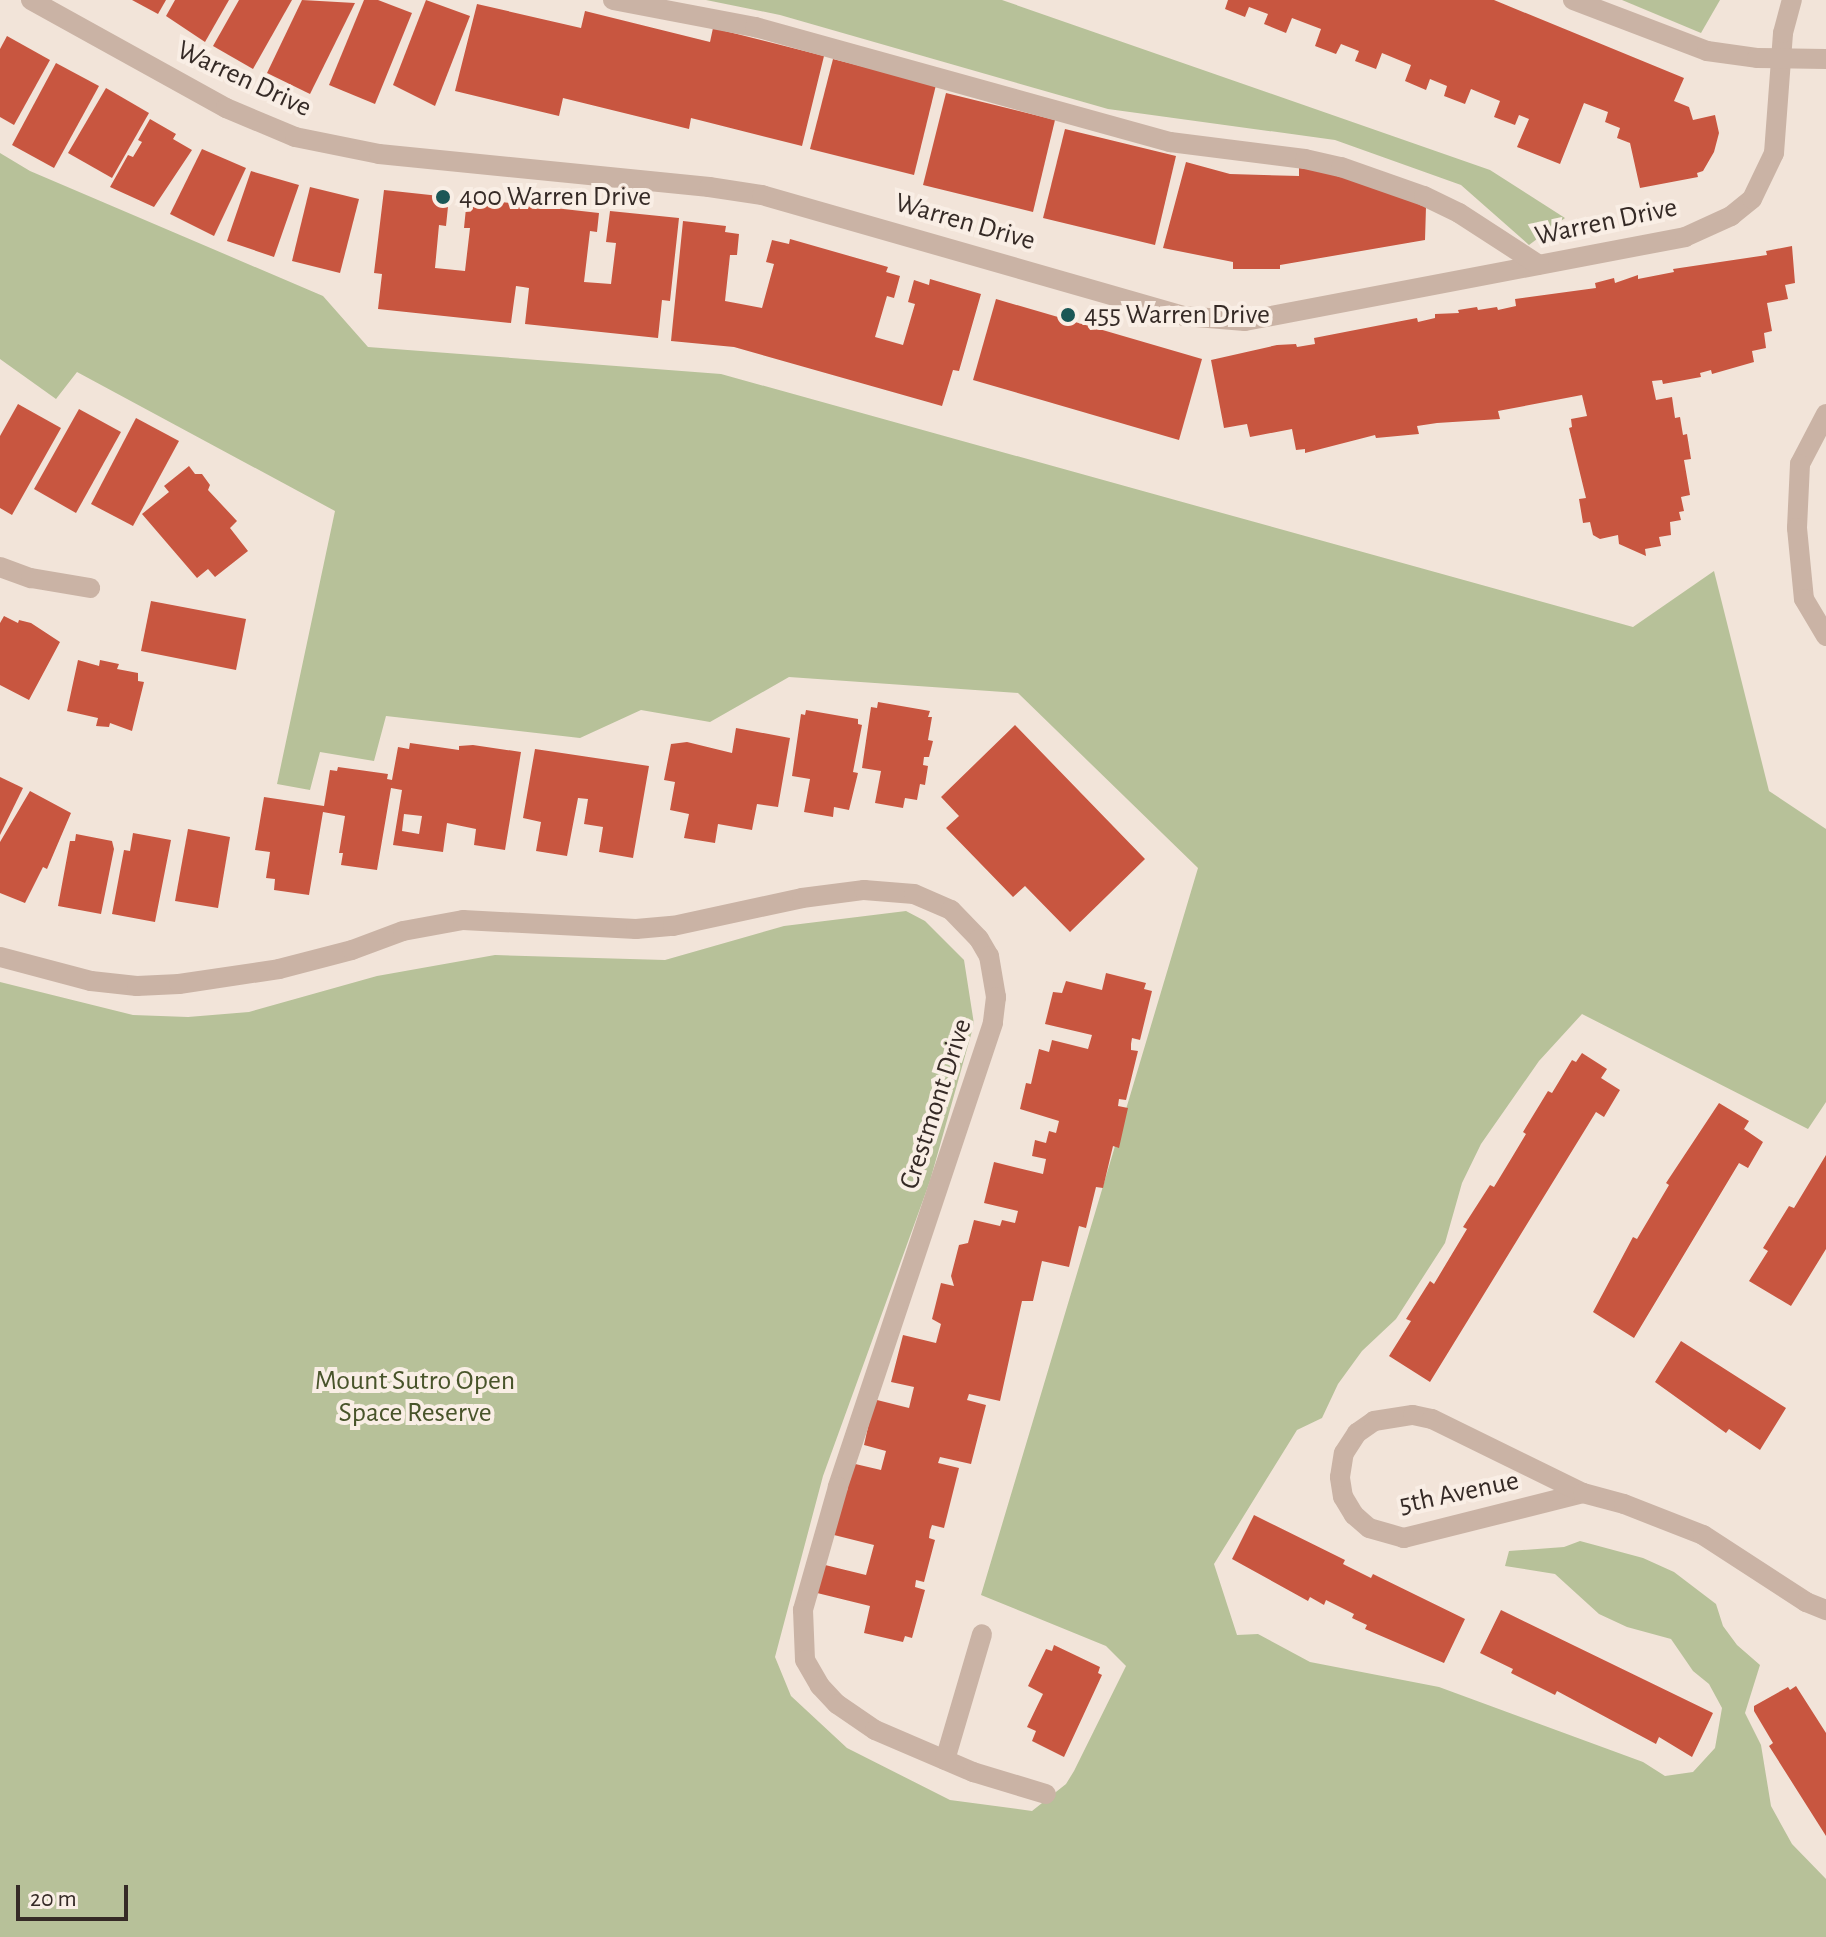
<!DOCTYPE html>
<html>
<head>
<meta charset="utf-8">
<style>
	body { margin:0 }
	#map { position:relative; width:1826px; height:1937px; overflow:hidden; background:#f2e4d9; font-family:"Alegreya Sans",sans-serif }
	div>[style] { position:absolute }
	[style*='--x'] { left:calc(var(--x)*1px); top:calc(var(--y)*1px); width:calc(var(--w)*1px); rotate:calc(var(--a)*1deg) }
	.green>* { inset:0; background:#b7c199 }
	.building>* { inset:0; background:#c85640 }
	.minor>* { height:20px; margin:-10px; padding:0 10px; transform-origin:10px; border-radius:10px; background:#cab3a5 }
	.dots>* { width:22px; height:22px; translate:-50% -50%; box-sizing:border-box; border:4px solid #f9eee5; border-radius:50% }
	span { translate:-50% -50%; white-space:nowrap; text-align:center; line-height:1.15; -webkit-text-stroke:8px #f9eee5; paint-order:stroke }
	.street-label { font-size:28px; color:#352a26 }
	.poi-label { font-size:28px; color:#352a26 }
	.left { translate:0 -50%; text-align:left }
	.park-label { font-size:28px; color:#48542a }
	.scale { position:absolute; left:16px; top:1885px; width:112px; height:36px; box-sizing:border-box; border:4px solid #352a26; border-top:0; padding-left:10px; font-size:24px; line-height:28px; white-space:nowrap; color:#352a26; -webkit-text-stroke:6px #f9eee5; paint-order:stroke }
</style>
</head>
<body>
<div id="map">
	<div class="green">
		<i style="clip-path:polygon(706px 0,1002px 0,1490px 170px,1565px 218px,1529px 245px,1461px 185px,1335px 140px,1108px 109px,780px 15px)"></i>
		<i style="clip-path:polygon(1622px 0,1720px 0,1701px 33px)"></i>
		<i style="clip-path:polygon(0 153px,30px 171px,323px 296px,368px 347px,721px 374px,1633px 627px,1714px 571px,1769px 791px,1826px 829px,1826px 1102px,1808px 1129px,1582px 1014px,1539px 1061px,1481px 1144px,1462px 1183px,1445px 1243px,1396px 1319px,1362px 1351px,1338px 1384px,1322px 1418px,1297px 1430px,1214px 1564px,1237px 1635px,1258px 1634px,1310px 1662px,1439px 1687px,1643px 1762px,1665px 1776px,1693px 1772px,1715px 1748px,1722px 1708px,1709px 1684px,1693px 1671px,1671px 1639px,1627px 1627px,1599px 1614px,1555px 1574px,1505px 1566px,1509px 1551px,1564px 1547px,1580px 1541px,1643px 1558px,1674px 1572px,1716px 1604px,1723px 1626px,1737px 1645px,1760px 1665px,1745px 1713px,1761px 1745px,1771px 1806px,1792px 1844px,1826px 1879px,1826px 1937px,0 1937px,0 982px,133px 1015px,188px 1017px,249px 1012px,377px 976px,495px 955px,665px 960px,784px 926px,906px 911px,925px 921px,964px 960px,974px 1024px,930px 1181px,823px 1476px,775px 1657px,791px 1696px,847px 1748px,950px 1800px,1032px 1811px,1066px 1784px,1074px 1771px,1126px 1666px,1106px 1646px,981px 1595px,1198px 868px,1018px 693px,789px 677px,710px 722px,641px 710px,580px 738px,386px 716px,374px 761px,320px 752px,310px 790px,277px 784px,335px 511px,77px 372px,56px 399px,0 359px)"></i>
	</div>
	<div class="building">
		<i style="clip-path:polygon(132px 0,166px 0,158px 14px)"></i>
		<i style="clip-path:polygon(175px 0,229px 0,205px 42px,166px 16px)"></i>
		<i style="clip-path:polygon(239px 0,292px 0,253px 69px,213px 46px)"></i>
		<i style="clip-path:polygon(302px 0,355px 3px,310px 94px,267px 73px)"></i>
		<i style="clip-path:polygon(364px 0,378px 0,412px 13px,375px 104px,329px 85px)"></i>
		<i style="clip-path:polygon(426px 0,470px 16px,435px 106px,393px 85px)"></i>
		<i style="clip-path:polygon(1228px 0,1494px 0,1684px 78px,1674px 101px,1689px 107px,1693px 120px,1715px 115px,1719px 133px,1714px 152px,1703px 171px,1697px 173px,1698px 177px,1640px 188px,1630px 143px,1617px 138px,1620px 128px,1605px 122px,1608px 112px,1584px 103px,1560px 164px,1517px 147px,1529px 119px,1519px 115px,1515px 125px,1494px 117px,1500px 101px,1471px 89px,1465px 104px,1444px 96px,1447px 86px,1430px 79px,1426px 90px,1405px 81px,1411px 65px,1382px 53px,1376px 69px,1355px 61px,1359px 51px,1341px 44px,1336px 54px,1315px 46px,1321px 29px,1292px 18px,1286px 33px,1264px 24px,1268px 14px,1249px 7px,1245px 17px,1225px 9px)"></i>
		<i style="clip-path:polygon(477px 4px,581px 28px,585px 11px,710px 42px,713px 28px,824px 56px,802px 146px,691px 118px,689px 129px,563px 98px,559px 116px,455px 91px)"></i>
		<i style="clip-path:polygon(7px 36px,50px 60px,14px 125px,0 117px,0 49px)"></i>
		<i style="clip-path:polygon(833px 59px,936px 85px,914px 175px,810px 149px)"></i>
		<i style="clip-path:polygon(56px 63px,99px 86px,54px 168px,12px 145px)"></i>
		<i style="clip-path:polygon(106px 88px,149px 113px,112px 178px,68px 153px)"></i>
		<i style="clip-path:polygon(946px 93px,1055px 120px,1033px 212px,923px 185px)"></i>
		<i style="clip-path:polygon(150px 119px,176px 134px,173px 139px,192px 150px,154px 207px,110px 187px,128px 155px,133px 157px,142px 142px,138px 140px)"></i>
		<i style="clip-path:polygon(1065px 129px,1176px 156px,1155px 245px,1043px 218px)"></i>
		<i style="clip-path:polygon(202px 149px,246px 168px,214px 236px,170px 214px)"></i>
		<i style="clip-path:polygon(1186px 162px,1230px 174px,1299px 176px,1299px 168px,1332px 169px,1426px 207px,1425px 240px,1280px 265px,1280px 269px,1233px 269px,1233px 262px,1163px 248px)"></i>
		<i style="clip-path:polygon(251px 171px,299px 185px,274px 257px,227px 241px)"></i>
		<i style="clip-path:polygon(310px 187px,359px 199px,340px 273px,292px 261px)"></i>
		<i style="clip-path:polygon(384px 190px,449px 197px,446px 226px,439px 225px,435px 268px,465px 271px,470px 228px,464px 228px,467px 198px,599px 213px,597px 232px,590px 231px,584px 282px,611px 284px,616px 243px,606px 242px,610px 211px,679px 218px,670px 301px,662px 300px,658px 338px,525px 324px,529px 288px,523px 287px,516px 286px,511px 323px,378px 309px,382px 274px,374px 273px)"></i>
		<i style="clip-path:polygon(683px 221px,726px 226px,725px 232px,739px 234px,737px 255px,730px 255px,725px 301px,762px 308px,774px 264px,766px 262px,772px 240px,789px 244px,790px 239px,888px 267px,886px 272px,900px 276px,894px 298px,887px 296px,875px 337px,903px 345px,915px 304px,908px 302px,914px 280px,929px 285px,930px 279px,981px 294px,959px 371px,953px 370px,942px 406px,734px 347px,671px 341px)"></i>
		<i style="clip-path:polygon(1792px 246px,1795px 283px,1785px 285px,1788px 299px,1767px 303px,1772px 331px,1764px 333px,1766px 348px,1752px 351px,1754px 362px,1712px 374px,1711px 370px,1700px 373px,1701px 377px,1663px 384px,1662px 380px,1652px 381px,1656px 400px,1672px 397px,1675px 418px,1680px 417px,1683px 435px,1687px 434px,1691px 459px,1684px 460px,1690px 495px,1681px 497px,1684px 511px,1679px 512px,1681px 520px,1670px 522px,1671px 535px,1659px 537px,1661px 546px,1645px 549px,1646px 556px,1619px 544px,1618px 535px,1600px 539px,1593px 535px,1590px 522px,1583px 523px,1579px 499px,1586px 498px,1569px 428px,1572px 427px,1571px 419px,1587px 416px,1582px 395px,1498px 411px,1500px 419px,1437px 423px,1417px 426px,1419px 434px,1376px 438px,1375px 435px,1305px 453px,1305px 449px,1296px 450px,1292px 429px,1250px 437px,1247px 424px,1224px 428px,1211px 360px,1277px 345px,1296px 344px,1297px 347px,1315px 344px,1314px 338px,1417px 318px,1418px 322px,1435px 318px,1435px 314px,1459px 313px,1458px 310px,1477px 307px,1478px 310px,1497px 307px,1498px 310px,1516px 306px,1515px 299px,1596px 288px,1595px 283px,1614px 278px,1615px 283px,1638px 275px,1638px 279px,1674px 272px,1673px 269px,1767px 255px,1766px 251px)"></i>
		<i style="clip-path:polygon(996px 299px,1202px 359px,1179px 440px,973px 380px)"></i>
		<i style="clip-path:polygon(18px 404px,61px 428px,12px 515px,0 508px,0 436px)"></i>
		<i style="clip-path:polygon(79px 409px,121px 432px,76px 513px,34px 489px)"></i>
		<i style="clip-path:polygon(136px 418px,179px 441px,133px 526px,91px 504px)"></i>
		<i style="clip-path:polygon(189px 466px,195px 474px,202px 474px,210px 485px,208px 490px,237px 521px,230px 528px,248px 551px,215px 577px,208px 569px,197px 578px,142px 514px,169px 492px,164px 486px)"></i>
		<i style="clip-path:polygon(151px 601px,246px 619px,236px 670px,141px 651px)"></i>
		<i style="clip-path:polygon(4px 616px,18px 623px,19px 620px,31px 623px,60px 642px,29px 700px,0 685px,0 623px)"></i>
		<i style="clip-path:polygon(78px 660px,99px 666px,100px 660px,119px 664px,117px 669px,138px 673px,138px 681px,144px 682px,132px 731px,110px 723px,109px 727px,96px 726px,98px 718px,67px 711px)"></i>
		<i style="clip-path:polygon(878px 702px,930px 711px,928px 717px,932px 717px,928px 740px,933px 741px,929px 757px,924px 757px,923px 765px,928px 766px,925px 785px,920px 784px,917px 800px,905px 798px,903px 808px,875px 803px,881px 771px,862px 768px,871px 707px,877px 708px)"></i>
		<i style="clip-path:polygon(806px 710px,858px 719px,858px 724px,862px 725px,853px 772px,858px 773px,849px 810px,834px 807px,833px 817px,804px 812px,810px 779px,792px 776px,801px 714px,805px 715px)"></i>
		<i style="clip-path:polygon(1015px 725px,1145px 859px,1070px 932px,1025px 886px,1013px 897px,946px 828px,959px 816px,941px 797px)"></i>
		<i style="clip-path:polygon(736px 728px,790px 738px,778px 807px,757px 804px,752px 830px,718px 824px,715px 843px,684px 838px,689px 814px,670px 810px,675px 782px,664px 780px,671px 744px,687px 742px,732px 753px)"></i>
		<i style="clip-path:polygon(evenodd,410px 743px,459px 750px,459px 746px,473px 745px,521px 752px,505px 850px,474px 845px,476px 829px,447px 823px,443px 852px,393px 845px,402px 790px,391px 788px,377px 870px,341px 865px,343px 853px,339px 853px,345px 816px,323px 812px,309px 895px,274px 890px,275px 879px,266px 878px,270px 852px,255px 850px,264px 797px,324px 806px,330px 770px,337px 771px,338px 767px,388px 774px,387px 779px,392px 780px,398px 747px,409px 749px,410px 743px,404px 814px,422px 816px,419px 834px,402px 831px,404px 814px)"></i>
		<i style="clip-path:polygon(535px 749px,649px 766px,633px 858px,599px 852px,603px 827px,584px 824px,588px 799px,578px 798px,567px 856px,536px 851px,541px 822px,523px 818px)"></i>
		<i style="clip-path:polygon(0 777px,23px 788px,0 835px)"></i>
		<i style="clip-path:polygon(30px 791px,71px 813px,47px 869px,43px 867px,25px 903px,0 893px,0 842px)"></i>
		<i style="clip-path:polygon(188px 829px,230px 837px,218px 908px,175px 901px)"></i>
		<i style="clip-path:polygon(133px 833px,171px 840px,155px 922px,112px 914px,124px 850px,130px 851px)"></i>
		<i style="clip-path:polygon(76px 834px,112px 841px,114px 849px,101px 914px,58px 906px,70px 841px,75px 841px)"></i>
		<i style="clip-path:polygon(1106px 973px,1146px 983px,1144px 989px,1152px 991px,1140px 1040px,1132px 1038px,1131px 1044px,1131px 1050px,1138px 1051px,1126px 1100px,1119px 1099px,1118px 1106px,1128px 1108px,1119px 1148px,1113px 1146px,1103px 1188px,1096px 1187px,1086px 1228px,1079px 1226px,1069px 1267px,1042px 1261px,1033px 1301px,1022px 1301px,1000px 1401px,969px 1394px,967px 1400px,986px 1405px,971px 1464px,940px 1457px,938px 1463px,959px 1468px,944px 1528px,932px 1525px,930px 1531px,929px 1538px,935px 1540px,924px 1582px,916px 1580px,915px 1587px,925px 1590px,912px 1638px,905px 1636px,903px 1642px,864px 1633px,870px 1606px,813px 1592px,821px 1564px,866px 1575px,874px 1545px,834px 1535px,851px 1463px,881px 1470px,886px 1451px,864px 1445px,873px 1405px,877px 1400px,909px 1408px,914px 1387px,891px 1382px,903px 1335px,936px 1343px,941px 1324px,932px 1319px,941px 1283px,954px 1286px,951px 1276px,959px 1245px,968px 1243px,974px 1220px,1000px 1226px,1002px 1220px,1015px 1223px,1018px 1211px,984px 1203px,994px 1162px,1043px 1174px,1046px 1159px,1032px 1156px,1035px 1140px,1046px 1143px,1049px 1131px,1056px 1133px,1059px 1121px,1020px 1109px,1026px 1083px,1031px 1084px,1039px 1049px,1049px 1052px,1052px 1040px,1088px 1049px,1092px 1035px,1045px 1024px,1053px 992px,1062px 993px,1066px 981px,1102px 990px)"></i>
		<i style="clip-path:polygon(1582px 1053px,1607px 1069px,1601px 1078px,1620px 1090px,1604px 1117px,1596px 1112px,1430px 1382px,1389px 1356px,1411px 1321px,1406px 1319px,1430px 1281px,1434px 1284px,1467px 1229px,1463px 1227px,1490px 1185px,1494px 1187px,1511px 1159px,1526px 1134px,1523px 1132px,1548px 1091px,1552px 1093px,1572px 1060px,1576px 1062px)"></i>
		<i style="clip-path:polygon(1719px 1103px,1749px 1121px,1744px 1129px,1763px 1142px,1748px 1168px,1739px 1163px,1634px 1338px,1593px 1312px,1633px 1237px,1637px 1239px,1669px 1185px,1666px 1183px)"></i>
		<i style="clip-path:polygon(1826px 1155px,1826px 1249px,1791px 1306px,1749px 1281px,1768px 1251px,1763px 1248px,1789px 1206px,1794px 1208px)"></i>
		<i style="clip-path:polygon(1681px 1341px,1786px 1408px,1760px 1450px,1729px 1429px,1726px 1433px,1655px 1382px)"></i>
		<i style="clip-path:polygon(1254px 1515px,1345px 1560px,1343px 1564px,1371px 1578px,1373px 1574px,1465px 1619px,1444px 1663px,1365px 1629px,1367px 1625px,1352px 1618px,1354px 1614px,1326px 1600px,1324px 1605px,1310px 1597px,1308px 1601px,1232px 1559px)"></i>
		<i style="clip-path:polygon(1501px 1610px,1713px 1713px,1692px 1757px,1659px 1737px,1656px 1744px,1557px 1691px,1555px 1695px,1511px 1673px,1513px 1669px,1480px 1653px)"></i>
		<i style="clip-path:polygon(1054px 1645px,1100px 1667px,1098px 1673px,1102px 1675px,1064px 1757px,1032px 1741px,1036px 1731px,1027px 1727px,1043px 1694px,1028px 1686px,1046px 1649px,1052px 1651px)"></i>
		<i style="clip-path:polygon(1796px 1686px,1826px 1733px,1826px 1836px,1769px 1746px,1773px 1743px,1754px 1711px,1754px 1706px,1788px 1687px,1790px 1690px)"></i>
	</div>
	<div class="minor">
		<i style="--x:31;--y:0;--w:223;--a:29"></i>
		<i style="--x:226;--y:108;--w:75;--a:22.8"></i>
		<i style="--x:295;--y:137;--w:86;--a:11.4"></i>
		<i style="--x:379;--y:154;--w:332;--a:5.7"></i>
		<i style="--x:709;--y:187;--w:54;--a:8.6"></i>
		<i style="--x:762;--y:195;--w:439;--a:16"></i>
		<i style="--x:1184;--y:316;--w:61;--a:4.7"></i>
		<i style="--x:1245;--y:321;--w:448;--a:-10.8"></i>
		<i style="--x:1685;--y:237;--w:51;--a:-24.5"></i>
		<i style="--x:1731;--y:216;--w:27;--a:-39"></i>
		<i style="--x:1752;--y:199;--w:51;--a:-64.4"></i>
		<i style="--x:1774;--y:153;--w:120;--a:-85.7"></i>
		<i style="--x:1783;--y:33;--w:34;--a:-75"></i>
		<i style="--x:613;--y:0;--w:145;--a:10.8"></i>
		<i style="--x:755;--y:27;--w:431;--a:15.5"></i>
		<i style="--x:1170;--y:142;--w:136;--a:7.2"></i>
		<i style="--x:1305;--y:159;--w:37;--a:13"></i>
		<i style="--x:1341;--y:167;--w:88;--a:19.3"></i>
		<i style="--x:1424;--y:196;--w:39;--a:26"></i>
		<i style="--x:1459;--y:213;--w:95;--a:33"></i>
		<i style="--x:1573;--y:0;--w:143;--a:20.8"></i>
		<i style="--x:1707;--y:51;--w:50;--a:8"></i>
		<i style="--x:1757;--y:58;--w:69;--a:0.8"></i>
		<i style="--x:1826;--y:414;--w:56;--a:117.5"></i>
		<i style="--x:1800;--y:464;--w:64;--a:92.7"></i>
		<i style="--x:1797;--y:528;--w:71;--a:84.4"></i>
		<i style="--x:1804;--y:599;--w:43;--a:59.3"></i>
		<i style="--x:0;--y:567;--w:33;--a:20"></i>
		<i style="--x:31;--y:578;--w:60;--a:9.6"></i>
		<i style="--x:0;--y:957;--w:94;--a:14.8"></i>
		<i style="--x:91;--y:981;--w:46;--a:6.2"></i>
		<i style="--x:137;--y:986;--w:42;--a:-2.7"></i>
		<i style="--x:179;--y:984;--w:101;--a:-8.5"></i>
		<i style="--x:279;--y:969;--w:75;--a:-14.6"></i>
		<i style="--x:352;--y:950;--w:54;--a:-20.4"></i>
		<i style="--x:403;--y:931;--w:61;--a:-10.4"></i>
		<i style="--x:463;--y:920;--w:173;--a:3"></i>
		<i style="--x:636;--y:929;--w:37;--a:-5"></i>
		<i style="--x:673;--y:926;--w:132;--a:-12.2"></i>
		<i style="--x:802;--y:898;--w:63;--a:-7.4"></i>
		<i style="--x:864;--y:890;--w:50;--a:4.6"></i>
		<i style="--x:914;--y:894;--w:40;--a:23.4"></i>
		<i style="--x:951;--y:910;--w:40;--a:46"></i>
		<i style="--x:979;--y:939;--w:20;--a:60"></i>
		<i style="--x:989;--y:956;--w:42;--a:80.3"></i>
		<i style="--x:996;--y:997;--w:26;--a:97"></i>
		<i style="--x:993;--y:1023;--w:489;--a:108.5"></i>
		<i style="--x:838;--y:1487;--w:128;--a:105.9"></i>
		<i style="--x:803;--y:1610;--w:50;--a:87.7"></i>
		<i style="--x:805;--y:1660;--w:30;--a:60"></i>
		<i style="--x:820;--y:1686;--w:25;--a:47"></i>
		<i style="--x:837;--y:1704;--w:46;--a:34.4"></i>
		<i style="--x:875;--y:1730;--w:107;--a:23.2"></i>
		<i style="--x:973;--y:1772;--w:76;--a:16.8"></i>
		<i style="--x:1583;--y:1493;--w:185;--a:165.9"></i>
		<i style="--x:1404;--y:1538;--w:36;--a:-164"></i>
		<i style="--x:1369;--y:1528;--w:20;--a:-139"></i>
		<i style="--x:1354;--y:1515;--w:21;--a:-121"></i>
		<i style="--x:1343;--y:1497;--w:20;--a:-99"></i>
		<i style="--x:1340;--y:1477;--w:24;--a:-81"></i>
		<i style="--x:1344;--y:1453;--w:24;--a:-57"></i>
		<i style="--x:1357;--y:1433;--w:21;--a:-35"></i>
		<i style="--x:1374;--y:1421;--w:39;--a:-9"></i>
		<i style="--x:1413;--y:1415;--w:19;--a:12"></i>
		<i style="--x:1432;--y:1419;--w:168;--a:26.1"></i>
		<i style="--x:1583;--y:1493;--w:42;--a:15"></i>
		<i style="--x:1624;--y:1504;--w:85;--a:21.4"></i>
		<i style="--x:1703;--y:1535;--w:123;--a:33"></i>
		<i style="--x:1806;--y:1602;--w:22;--a:22"></i>
		<i style="--x:945;--y:1760;--w:131;--a:-73.6"></i>
	</div>
	<div class="dots">
		<i style="left:443px;top:197px;background:#1b5756"></i>
		<i style="left:1068px;top:315px;background:#1b5756"></i>
	</div>
	<div class="street-label">
		<span style="left:244px;top:79px;rotate:25deg">Warren Drive</span>
		<span style="left:965px;top:222px;rotate:16deg">Warren Drive</span>
		<span style="left:1606px;top:222px;rotate:-12deg">Warren Drive</span>
		<span style="left:936px;top:1104px;rotate:-72deg">Crestmont Drive</span>
		<span style="left:1459px;top:1493px;rotate:-12deg">5th Avenue</span>
	</div>
	<div class="poi-label">
		<span class="left" style="left:459px;top:197px">400 Warren Drive</span>
		<span class="left" style="left:1084px;top:315px">455 Warren Drive</span>
	</div>
	<div class="park-label">
		<span style="left:415px;top:1397px">Mount Sutro Open<br>Space Reserve</span>
	</div>
	<div class="scale">20 m</div>
</div>
</body>
</html>
